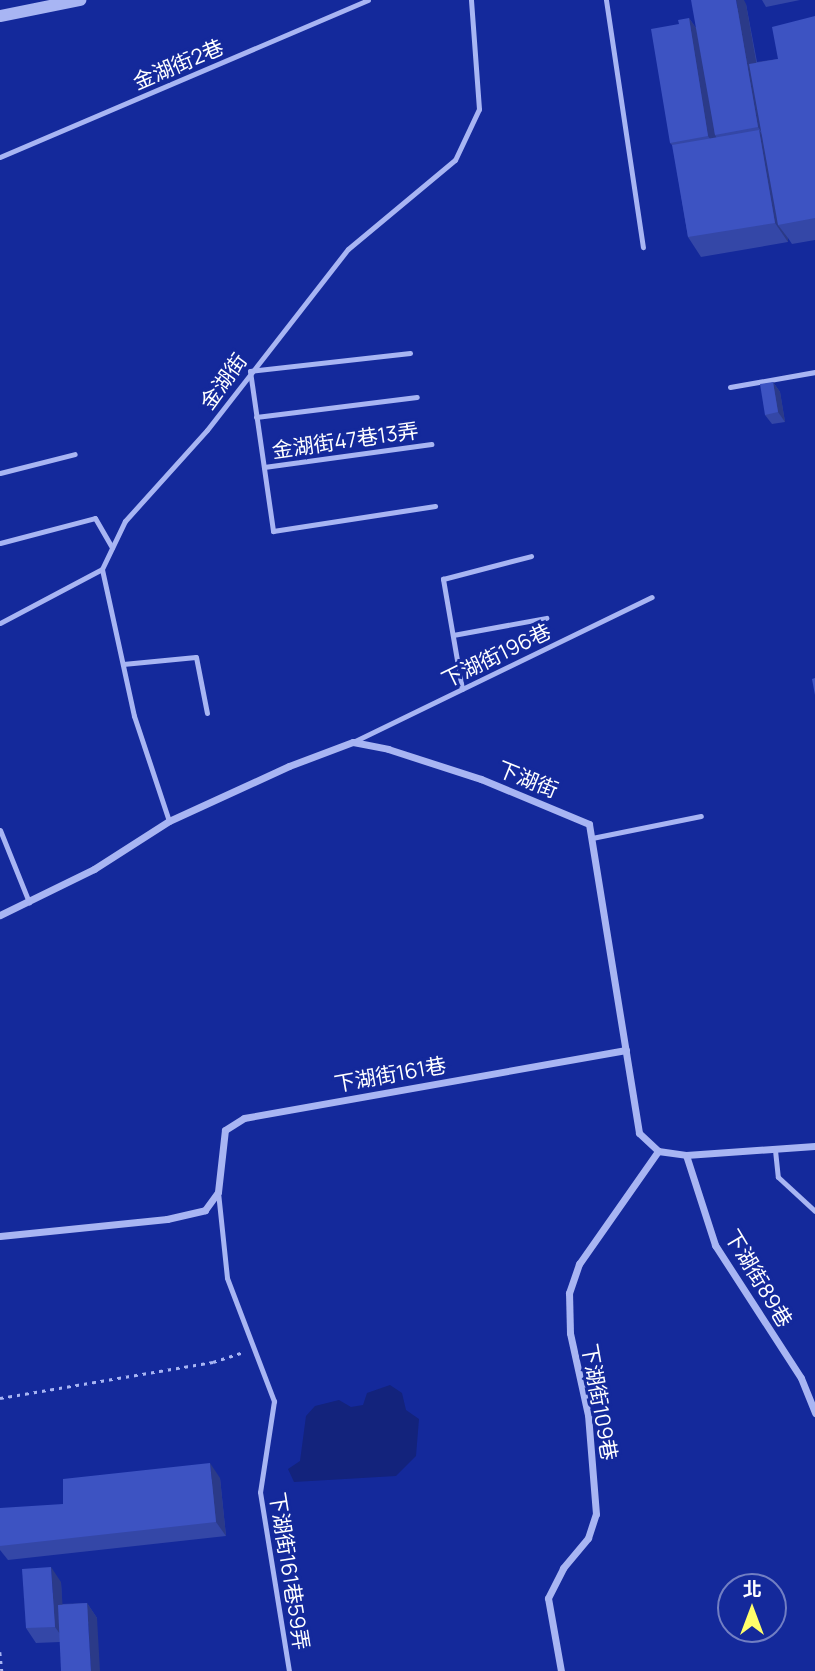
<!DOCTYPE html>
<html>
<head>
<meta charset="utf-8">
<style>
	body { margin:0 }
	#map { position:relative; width:815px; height:1671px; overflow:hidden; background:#14299b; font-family:Manrope,"Noto Sans TC",sans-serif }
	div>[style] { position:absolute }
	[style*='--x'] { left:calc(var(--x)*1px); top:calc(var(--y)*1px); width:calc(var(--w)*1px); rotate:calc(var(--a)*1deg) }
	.water>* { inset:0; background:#13237c }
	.path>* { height:2.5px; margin-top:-1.25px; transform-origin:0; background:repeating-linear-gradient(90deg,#a8b5f3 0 3.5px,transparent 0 8.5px) }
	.service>* { height:5px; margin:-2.5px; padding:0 2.5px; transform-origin:2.5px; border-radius:2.5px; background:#a8b5f3 }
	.minor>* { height:7px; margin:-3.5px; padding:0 3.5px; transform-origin:3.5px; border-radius:3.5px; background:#a8b5f3 }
	.tertiary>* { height:12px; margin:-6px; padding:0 6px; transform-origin:6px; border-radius:6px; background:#a8b5f3 }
	.wall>* { inset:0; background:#3447a7 }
	.shaded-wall>* { inset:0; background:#2b3a88 }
	.building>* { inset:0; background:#3d53c2 }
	span { translate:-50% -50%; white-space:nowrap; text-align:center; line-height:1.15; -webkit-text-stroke:6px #14299b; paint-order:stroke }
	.street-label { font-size:21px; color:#fff }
	.north { position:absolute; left:717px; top:1573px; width:70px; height:70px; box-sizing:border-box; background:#14299b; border:2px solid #727fc3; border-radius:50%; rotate:0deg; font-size:19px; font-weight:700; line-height:28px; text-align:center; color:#fff }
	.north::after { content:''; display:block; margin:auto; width:24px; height:32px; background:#fffe6b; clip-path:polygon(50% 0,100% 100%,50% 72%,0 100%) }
</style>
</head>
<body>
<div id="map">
	<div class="water">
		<i style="clip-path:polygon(390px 1385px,402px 1393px,406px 1410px,419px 1419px,416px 1456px,396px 1476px,294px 1482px,288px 1469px,300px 1461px,306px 1416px,315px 1406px,339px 1400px,351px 1407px,363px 1405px,367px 1393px)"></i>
	</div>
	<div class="path">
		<i style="--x:0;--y:1398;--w:216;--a:-9.6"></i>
		<i style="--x:213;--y:1362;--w:33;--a:-18"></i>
		<i style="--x:0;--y:1652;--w:19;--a:84"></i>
	</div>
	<div class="service">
		<i style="--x:606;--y:0;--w:250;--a:81.5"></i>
		<i style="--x:0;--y:157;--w:400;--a:-23.1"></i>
		<i style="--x:410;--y:353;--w:161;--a:173.6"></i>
		<i style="--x:250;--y:371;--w:162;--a:81.8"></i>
		<i style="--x:273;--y:531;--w:164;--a:-8.8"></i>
		<i style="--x:730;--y:387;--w:86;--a:-10"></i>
		<i style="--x:256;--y:417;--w:162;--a:-7.1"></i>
		<i style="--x:264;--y:467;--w:169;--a:-7.8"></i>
		<i style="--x:0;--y:473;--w:77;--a:-14.2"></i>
		<i style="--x:0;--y:543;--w:98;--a:-14.7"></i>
		<i style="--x:95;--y:518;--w:34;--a:60"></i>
		<i style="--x:0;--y:623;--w:115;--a:-27.9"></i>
		<i style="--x:453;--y:635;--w:95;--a:-10.4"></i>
		<i style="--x:123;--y:664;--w:73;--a:-5.5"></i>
		<i style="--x:196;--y:657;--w:57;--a:78.9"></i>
		<i style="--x:462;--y:689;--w:112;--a:-99.8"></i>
		<i style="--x:443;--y:579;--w:91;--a:-14.6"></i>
		<i style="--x:353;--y:742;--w:332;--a:-25.9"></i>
		<i style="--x:169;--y:821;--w:111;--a:-108.4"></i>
		<i style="--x:134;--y:716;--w:150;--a:-102.3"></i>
		<i style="--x:102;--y:569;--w:53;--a:-64.4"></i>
		<i style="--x:125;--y:521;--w:122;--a:-48"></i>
		<i style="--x:207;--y:430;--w:229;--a:-52.1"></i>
		<i style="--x:348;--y:249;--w:139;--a:-39.8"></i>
		<i style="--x:455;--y:160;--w:56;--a:-64.8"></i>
		<i style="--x:479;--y:109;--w:109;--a:-94.2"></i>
		<i style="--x:0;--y:830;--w:78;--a:68.1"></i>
		<i style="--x:592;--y:838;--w:111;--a:-11.4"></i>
		<i style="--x:775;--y:1150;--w:27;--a:84"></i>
		<i style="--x:778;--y:1177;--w:50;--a:42.6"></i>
		<i style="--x:218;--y:1192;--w:86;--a:84"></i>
		<i style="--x:227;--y:1278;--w:132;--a:69.1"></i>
		<i style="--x:274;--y:1401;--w:92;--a:98.7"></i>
		<i style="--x:260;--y:1492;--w:181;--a:80.8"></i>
	</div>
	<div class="minor">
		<i style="--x:0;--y:915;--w:105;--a:-26.1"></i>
		<i style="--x:94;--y:869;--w:89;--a:-32.6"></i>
		<i style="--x:169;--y:821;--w:132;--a:-24.6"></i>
		<i style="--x:289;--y:766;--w:68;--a:-20.6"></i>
		<i style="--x:353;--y:742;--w:36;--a:11"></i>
		<i style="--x:388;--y:749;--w:98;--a:17.9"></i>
		<i style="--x:481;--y:779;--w:117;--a:22.6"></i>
		<i style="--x:589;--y:824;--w:313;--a:80.8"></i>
		<i style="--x:639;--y:1133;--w:26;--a:43"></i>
		<i style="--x:658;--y:1151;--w:28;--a:8"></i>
		<i style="--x:686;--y:1155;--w:129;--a:-4"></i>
		<i style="--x:686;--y:1155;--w:95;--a:72.1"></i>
		<i style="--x:715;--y:1245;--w:158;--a:57.1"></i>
		<i style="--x:801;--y:1378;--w:38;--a:68"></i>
		<i style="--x:0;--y:1236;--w:168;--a:-5.8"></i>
		<i style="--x:167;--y:1219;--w:39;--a:-13"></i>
		<i style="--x:205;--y:1210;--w:22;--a:-54"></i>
		<i style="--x:218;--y:1192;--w:62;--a:-83.6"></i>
		<i style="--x:225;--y:1130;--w:22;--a:-32"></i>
		<i style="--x:244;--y:1118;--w:388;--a:-10.1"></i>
		<i style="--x:561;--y:1671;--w:74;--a:-100.1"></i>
		<i style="--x:548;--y:1598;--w:34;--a:-63"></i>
		<i style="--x:563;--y:1568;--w:39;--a:-50"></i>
		<i style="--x:588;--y:1538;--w:25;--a:-72"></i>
		<i style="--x:596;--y:1514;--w:99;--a:-94.6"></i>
		<i style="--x:588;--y:1415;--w:84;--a:-102.4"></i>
		<i style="--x:570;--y:1333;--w:40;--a:-91.4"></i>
		<i style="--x:569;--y:1293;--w:31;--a:-71"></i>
		<i style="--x:579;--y:1264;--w:138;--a:-55"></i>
	</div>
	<div class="tertiary">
		<i style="--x:0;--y:16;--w:82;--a:-11.3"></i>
	</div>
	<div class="wall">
		<i style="clip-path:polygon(762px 0,800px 0,766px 7px)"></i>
		<i style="clip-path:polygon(746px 4px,757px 62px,778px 59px,815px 16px,815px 240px,792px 244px,788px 238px,788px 242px,701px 257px,688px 237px,673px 146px,670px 143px,689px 18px,696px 28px)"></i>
		<i style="clip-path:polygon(773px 382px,780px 392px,785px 422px,772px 424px,765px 415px)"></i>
		<i style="clip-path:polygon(220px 1478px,226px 1536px,8px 1560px,0 1550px,0 1546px,63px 1504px)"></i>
		<i style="clip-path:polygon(61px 1582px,62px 1604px,87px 1603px,97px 1618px,60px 1642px,36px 1643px,26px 1628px)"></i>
	</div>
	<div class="shaded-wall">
		<i style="clip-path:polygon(736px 0,744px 0,746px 4px,771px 146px,758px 127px)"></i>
		<i style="clip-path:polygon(689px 18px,702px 37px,715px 135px,719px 142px,722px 155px,708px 136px)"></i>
		<i style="clip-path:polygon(759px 130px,773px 149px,778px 225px,788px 238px,788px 242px,775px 223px)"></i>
		<i style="clip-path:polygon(773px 382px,780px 392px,785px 422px,778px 412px)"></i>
		<i style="clip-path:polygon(210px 1463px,220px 1478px,226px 1536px,216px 1522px)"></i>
		<i style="clip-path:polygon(51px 1567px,61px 1582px,65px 1641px,55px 1627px)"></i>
		<i style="clip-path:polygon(87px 1603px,97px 1618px,100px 1671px,91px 1671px)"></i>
	</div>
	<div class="building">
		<i style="clip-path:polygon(691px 0,736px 0,758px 127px,715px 135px)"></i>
		<i style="clip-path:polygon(815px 16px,815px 218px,778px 225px,749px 64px,778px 59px,772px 27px)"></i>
		<i style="clip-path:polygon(689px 18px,708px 136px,670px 143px,651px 29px,679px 24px,678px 20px)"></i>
		<i style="clip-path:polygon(759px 130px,775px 223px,688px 237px,672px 145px)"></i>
		<i style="clip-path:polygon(773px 382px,778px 412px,765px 415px,760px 384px)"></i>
		<i style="clip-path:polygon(815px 678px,815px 695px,812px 679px)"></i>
		<i style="clip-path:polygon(210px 1463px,216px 1522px,0 1546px,0 1508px,63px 1504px,63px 1479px)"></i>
		<i style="clip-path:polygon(51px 1567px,55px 1627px,26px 1628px,22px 1569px)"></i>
		<i style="clip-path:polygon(87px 1603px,91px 1671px,61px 1671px,58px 1605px)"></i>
	</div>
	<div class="street-label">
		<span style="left:178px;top:64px;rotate:-23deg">金湖街2巷</span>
		<span style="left:223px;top:381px;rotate:-54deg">金湖街</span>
		<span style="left:345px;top:440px;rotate:-8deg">金湖街47巷13弄</span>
		<span style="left:496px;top:655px;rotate:-26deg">下湖街196巷</span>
		<span style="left:528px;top:779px;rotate:22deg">下湖街</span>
		<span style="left:390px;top:1074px;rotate:-10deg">下湖街161巷</span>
		<span style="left:759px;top:1278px;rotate:59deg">下湖街89巷</span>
		<span style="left:600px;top:1402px;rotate:80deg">下湖街109巷</span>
		<span style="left:290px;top:1571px;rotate:81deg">下湖街161巷59弄</span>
	</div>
	<div class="north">北</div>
</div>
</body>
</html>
